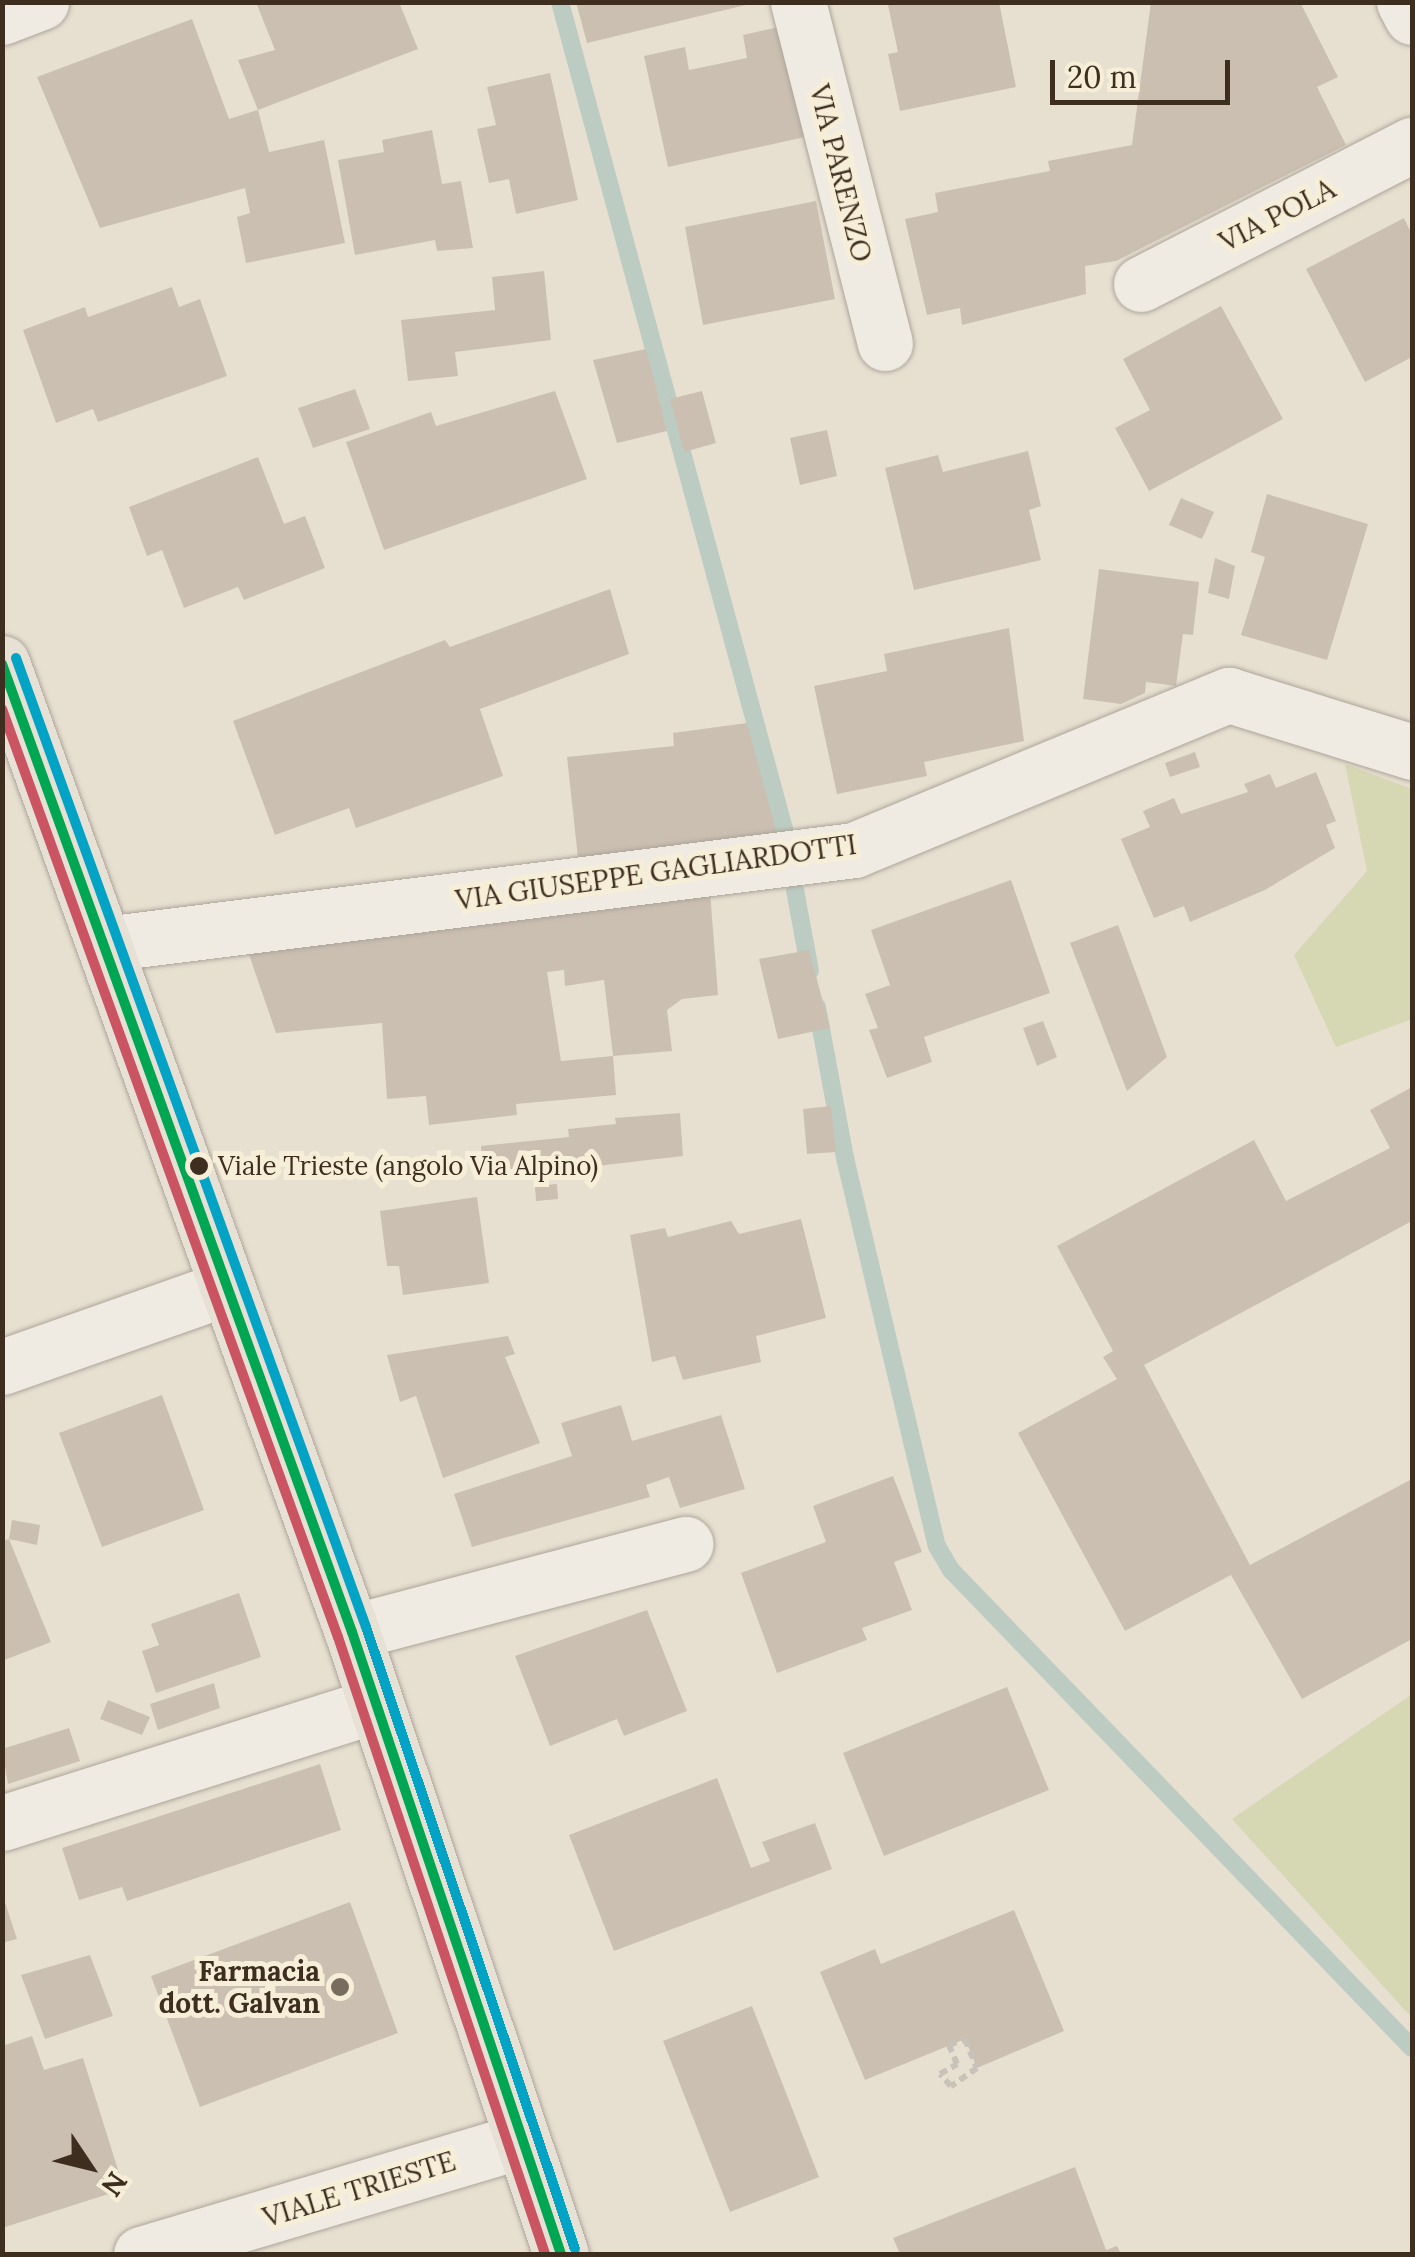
<!DOCTYPE html>
<html>
<head>
<meta charset="utf-8">
<style>
	body { margin:0 }
	#map { position:relative; width:1415px; height:2257px; overflow:hidden; background:#e7e0d1; font-family:Lora,serif }
	div>[style] { position:absolute }
	[style*='--x'] { left:calc(var(--x)*1px); top:calc(var(--y)*1px); width:calc(var(--w)*1px); rotate:calc(var(--a)*1deg) }
	.green>* { inset:0; background:#d6d7b3 }
	.stream>* { height:18px; margin:-9px; padding:0 9px; transform-origin:9px; border-radius:9px; background:#bcccc2 }
	.building>* { inset:0; background:#cbbfb2 }
	.path>* { height:6px; margin-top:-3px; transform-origin:0; background:repeating-linear-gradient(90deg,#c8c2b9 0 8px,transparent 0 13px) }
	.roads { filter:drop-shadow(0 0 2px #ada599) drop-shadow(0 0 2px #ada599) }
	.minor>* { height:55px; margin:-27.5px; padding:0 27.5px; transform-origin:27.5px; border-radius:27.5px; background:#efebe3 }
	.tertiary>* { height:55px; margin:-27.5px; padding:0 27.5px; transform-origin:27.5px; border-radius:27.5px; background:#efebe3 }
	.primary>* { height:55px; margin:-27.5px; padding:0 27.5px; transform-origin:27.5px; border-radius:27.5px; background:#e6e1d4 }
	.bus-1>* { height:10px; margin:-5px; padding:0 5px; transform-origin:5px; border-radius:5px; background:#00a651 }
	.bus-2>* { height:10px; margin:-5px; padding:0 5px; transform-origin:5px; border-radius:5px; background:#ca5462 }
	.bus-3>* { height:10px; margin:-5px; padding:0 5px; transform-origin:5px; border-radius:5px; background:#03a3c5 }
	.dots>* { width:28px; height:28px; translate:-50% -50%; box-sizing:border-box; border:5px solid #f7eed8; border-radius:50% }
	span { translate:-50% -50%; white-space:nowrap; text-align:center; line-height:1.15; -webkit-text-stroke:10px #f7eed8; paint-order:stroke }
	.bus-label { font-size:26px; color:#3d2e20 }
	.left { translate:0 -50%; text-align:left }
	.street-label { font-size:28px; color:#3d2e20 }
	.poi-label { font-size:28px; color:#3d2e20; font-weight:700 }
	.right { translate:-100% -50%; text-align:right }
	.frame { position:absolute; inset:0; border:5px solid #3d2e20; pointer-events:none }
	.north { position:absolute; left:40px; top:2117px; width:100px; height:100px; -webkit-text-stroke:8px #f7eed8; paint-order:stroke; rotate:125deg; font-size:28px; font-weight:700; line-height:40px; text-align:center; color:#3d2e20 }
	.north::after { content:''; display:block; margin:auto; width:35px; height:45px; background:#3d2e20; clip-path:polygon(50% 0,100% 100%,50% 72%,0 100%) }
	.scale { position:absolute; left:1050px; top:60px; width:180px; height:45px; box-sizing:border-box; border:5px solid #3d2e20; border-top:0; padding-left:12px; font-size:30px; line-height:35px; white-space:nowrap; color:#3d2e20; -webkit-text-stroke:8px #f7eed8; paint-order:stroke }
</style>
</head>
<body>
<div id="map">
	<div class="green">
		<i style="clip-path:polygon(1345px 764px,1412px 789px,1412px 1019px,1336px 1047px,1294px 955px,1367px 871px)"></i>
		<i style="clip-path:polygon(1412px 1694px,1412px 2018px,1232px 1819px)"></i>
	</div>
	<div class="stream">
		<i style="--x:560;--y:2;--w:868;--a:74.84"></i>
		<i style="--x:795;--y:890;--w:82;--a:79.5"></i>
		<i style="--x:817;--y:1007;--w:154;--a:79.5"></i>
		<i style="--x:845;--y:1158;--w:399;--a:76.7"></i>
		<i style="--x:937;--y:1546;--w:28;--a:60"></i>
		<i style="--x:951;--y:1570;--w:664;--a:46.04"></i>
	</div>
	<div class="building">
		<i style="clip-path:polygon(256px 2px,399px 2px,418px 49px,258px 110px,238px 60px,275px 50px)"></i>
		<i style="clip-path:polygon(576px 2px,750px 2px,750px 4px,587px 43px)"></i>
		<i style="clip-path:polygon(999px 2px,1016px 87px,900px 111px,888px 54px,898px 52px,888px 5px)"></i>
		<i style="clip-path:polygon(1151px 2px,1300px 2px,1338px 77px,1317px 87px,1346px 145px,1116px 261px,1085px 266px,1086px 294px,962px 325px,960px 308px,927px 315px,905px 219px,938px 212px,935px 193px,1050px 171px,1048px 161px,1132px 145px)"></i>
		<i style="clip-path:polygon(192px 19px,229px 119px,258px 110px,269px 152px,324px 140px,345px 243px,246px 263px,237px 217px,250px 213px,245px 188px,100px 228px,37px 77px)"></i>
		<i style="clip-path:polygon(783px 26px,805px 137px,668px 167px,644px 56px,685px 47px,689px 70px,747px 58px,743px 35px)"></i>
		<i style="clip-path:polygon(550px 73px,578px 200px,516px 214px,509px 179px,489px 183px,477px 129px,496px 125px,487px 87px)"></i>
		<i style="clip-path:polygon(432px 130px,442px 184px,461px 181px,473px 248px,437px 251px,435px 240px,355px 255px,338px 160px,384px 152px,382px 140px)"></i>
		<i style="clip-path:polygon(816px 201px,835px 299px,703px 325px,685px 227px)"></i>
		<i style="clip-path:polygon(1404px 218px,1412px 235px,1412px 357px,1365px 382px,1306px 269px)"></i>
		<i style="clip-path:polygon(544px 271px,551px 340px,455px 352px,458px 376px,408px 381px,401px 320px,495px 310px,492px 277px)"></i>
		<i style="clip-path:polygon(172px 287px,179px 307px,200px 299px,227px 376px,98px 422px,93px 409px,56px 423px,23px 330px,85px 307px,88px 317px)"></i>
		<i style="clip-path:polygon(1221px 306px,1283px 419px,1149px 491px,1115px 428px,1150px 410px,1123px 359px)"></i>
		<i style="clip-path:polygon(646px 349px,667px 431px,617px 443px,593px 360px)"></i>
		<i style="clip-path:polygon(355px 389px,370px 429px,313px 448px,298px 408px)"></i>
		<i style="clip-path:polygon(555px 391px,587px 479px,384px 550px,346px 442px,431px 412px,436px 426px)"></i>
		<i style="clip-path:polygon(702px 391px,716px 443px,684px 452px,670px 399px)"></i>
		<i style="clip-path:polygon(827px 430px,837px 476px,800px 485px,790px 438px)"></i>
		<i style="clip-path:polygon(1028px 451px,1041px 506px,1029px 510px,1041px 560px,914px 590px,885px 468px,938px 455px,943px 472px)"></i>
		<i style="clip-path:polygon(258px 457px,284px 524px,305px 516px,325px 568px,244px 600px,238px 587px,184px 608px,162px 550px,147px 556px,129px 507px)"></i>
		<i style="clip-path:polygon(1267px 494px,1368px 524px,1327px 660px,1241px 635px,1265px 557px,1251px 552px)"></i>
		<i style="clip-path:polygon(1181px 498px,1214px 512px,1202px 539px,1169px 525px)"></i>
		<i style="clip-path:polygon(1215px 558px,1235px 566px,1229px 599px,1208px 593px)"></i>
		<i style="clip-path:polygon(1099px 569px,1199px 582px,1193px 635px,1183px 634px,1176px 686px,1146px 682px,1145px 693px,1121px 704px,1083px 699px)"></i>
		<i style="clip-path:polygon(610px 589px,629px 654px,480px 709px,503px 776px,356px 828px,349px 808px,275px 835px,233px 721px,445px 640px,450px 647px)"></i>
		<i style="clip-path:polygon(1009px 628px,1024px 741px,924px 762px,927px 776px,837px 794px,814px 686px,887px 671px,884px 654px)"></i>
		<i style="clip-path:polygon(747px 723px,777px 834px,578px 858px,567px 757px,674px 746px,673px 733px)"></i>
		<i style="clip-path:polygon(1195px 752px,1200px 767px,1170px 777px,1165px 763px)"></i>
		<i style="clip-path:polygon(1316px 772px,1336px 821px,1326px 825px,1335px 848px,1265px 890px,1190px 922px,1184px 906px,1154px 918px,1121px 839px,1150px 827px,1143px 811px,1174px 798px,1181px 814px,1248px 792px,1244px 784px,1270px 774px,1276px 788px)"></i>
		<i style="clip-path:polygon(1011px 880px,1050px 993px,924px 1037px,932px 1062px,887px 1078px,869px 1030px,878px 1028px,865px 994px,890px 985px,871px 930px)"></i>
		<i style="clip-path:polygon(evenodd,710px 891px,718px 995px,682px 999px,667px 1010px,672px 1051px,613px 1056px,616px 1095px,516px 1104px,517px 1115px,429px 1125px,426px 1096px,387px 1099px,382px 1023px,276px 1033px,244px 940px,710px 891px,564px 970px,565px 986px,604px 980px,613px 1056px,561px 1061px,547px 972px,564px 970px)"></i>
		<i style="clip-path:polygon(1118px 925px,1167px 1057px,1127px 1091px,1070px 943px)"></i>
		<i style="clip-path:polygon(809px 950px,830px 1028px,778px 1039px,759px 959px)"></i>
		<i style="clip-path:polygon(1043px 1021px,1057px 1057px,1037px 1066px,1023px 1028px)"></i>
		<i style="clip-path:polygon(1412px 1087px,1412px 1221px,1144px 1365px,1250px 1565px,1412px 1479px,1412px 1639px,1302px 1699px,1231px 1575px,1125px 1631px,1018px 1433px,1117px 1379px,1103px 1357px,1113px 1351px,1057px 1246px,1254px 1140px,1286px 1201px,1390px 1148px,1370px 1110px)"></i>
		<i style="clip-path:polygon(831px 1106px,836px 1152px,807px 1154px,803px 1109px)"></i>
		<i style="clip-path:polygon(680px 1113px,683px 1156px,484px 1179px,481px 1146px,569px 1137px,568px 1129px,616px 1124px,615px 1118px)"></i>
		<i style="clip-path:polygon(557px 1184px,558px 1199px,536px 1201px,535px 1186px)"></i>
		<i style="clip-path:polygon(477px 1197px,489px 1283px,403px 1295px,399px 1266px,387px 1266px,380px 1211px)"></i>
		<i style="clip-path:polygon(801px 1219px,826px 1318px,756px 1336px,761px 1362px,683px 1380px,675px 1356px,652px 1362px,630px 1235px,665px 1228px,668px 1237px,731px 1221px,739px 1234px)"></i>
		<i style="clip-path:polygon(508px 1336px,515px 1354px,505px 1357px,540px 1443px,443px 1478px,416px 1396px,400px 1402px,387px 1355px)"></i>
		<i style="clip-path:polygon(162px 1395px,204px 1510px,102px 1547px,59px 1433px)"></i>
		<i style="clip-path:polygon(621px 1405px,632px 1441px,721px 1415px,745px 1489px,680px 1508px,669px 1477px,646px 1485px,650px 1497px,472px 1547px,454px 1494px,572px 1456px,561px 1423px)"></i>
		<i style="clip-path:polygon(893px 1476px,922px 1552px,894px 1562px,912px 1610px,862px 1628px,867px 1640px,777px 1673px,741px 1573px,826px 1542px,813px 1506px)"></i>
		<i style="clip-path:polygon(12px 1520px,40px 1525px,37px 1545px,9px 1539px)"></i>
		<i style="clip-path:polygon(9px 1539px,51px 1642px,2px 1661px,2px 1541px)"></i>
		<i style="clip-path:polygon(239px 1593px,261px 1657px,156px 1693px,142px 1651px,159px 1645px,151px 1624px)"></i>
		<i style="clip-path:polygon(647px 1610px,687px 1711px,624px 1736px,617px 1719px,550px 1746px,515px 1656px)"></i>
		<i style="clip-path:polygon(214px 1683px,220px 1708px,158px 1730px,150px 1704px)"></i>
		<i style="clip-path:polygon(1007px 1687px,1049px 1790px,884px 1856px,843px 1753px)"></i>
		<i style="clip-path:polygon(108px 1700px,150px 1717px,142px 1735px,100px 1719px)"></i>
		<i style="clip-path:polygon(69px 1728px,80px 1761px,8px 1784px,2px 1749px)"></i>
		<i style="clip-path:polygon(320px 1764px,341px 1830px,127px 1901px,122px 1887px,79px 1900px,62px 1848px)"></i>
		<i style="clip-path:polygon(717px 1778px,751px 1868px,770px 1861px,762px 1842px,815px 1823px,832px 1869px,614px 1951px,569px 1835px)"></i>
		<i style="clip-path:polygon(2px 1893px,17px 1939px,2px 1943px)"></i>
		<i style="clip-path:polygon(350px 1902px,398px 2033px,200px 2107px,151px 1976px)"></i>
		<i style="clip-path:polygon(1014px 1910px,1064px 2031px,977px 2068px,965px 2039px,865px 2080px,820px 1972px,875px 1949px,881px 1964px)"></i>
		<i style="clip-path:polygon(90px 1955px,113px 2016px,45px 2039px,21px 1975px)"></i>
		<i style="clip-path:polygon(752px 2006px,819px 2177px,730px 2212px,663px 2041px)"></i>
		<i style="clip-path:polygon(32px 2036px,44px 2070px,83px 2058px,124px 2189px,2px 2228px,2px 2046px)"></i>
		<i style="clip-path:polygon(1075px 2167px,1106px 2250px,1117px 2246px,1121px 2254px,900px 2254px,893px 2238px)"></i>
	</div>
	<div class="path">
		<i style="--x:965;--y:2039;--w:31;--a:68"></i>
		<i style="--x:977;--y:2068;--w:32;--a:145"></i>
		<i style="--x:951;--y:2086;--w:16;--a:-133"></i>
		<i style="--x:940;--y:2074;--w:20;--a:-30"></i>
		<i style="--x:957;--y:2064;--w:21;--a:-113"></i>
		<i style="--x:949;--y:2045;--w:17;--a:-21"></i>
	</div>
	<div class="roads">
		<div class="minor">
			<i style="--x:798;--y:2;--w:352;--a:75.7"></i>
			<i style="--x:1404;--y:2;--w:17;--a:62"></i>
			<i style="--x:1141;--y:284;--w:305;--a:-27.2"></i>
			<i style="--x:104;--y:944;--w:756;--a:-7.14"></i>
			<i style="--x:854;--y:850;--w:406;--a:-22.5"></i>
			<i style="--x:1229;--y:695;--w:192;--a:17.3"></i>
			<i style="--x:2;--y:1367;--w:235;--a:-19.4"></i>
			<i style="--x:352;--y:1632;--w:345;--a:-14.8"></i>
			<i style="--x:2;--y:1823;--w:390;--a:-17.5"></i>
			<i style="--x:141;--y:2254;--w:395;--a:-16.6"></i>
		</div>
		<div class="tertiary">
			<i style="--x:2;--y:17;--w:42;--a:-21"></i>
		</div>
		<div class="primary">
			<i style="--x:2;--y:663;--w:1030;--a:70.14"></i>
			<i style="--x:352;--y:1632;--w:656;--a:71.43"></i>
		</div>
	</div>
	<div class="bus-1">
		<i style="--x:2;--y:664;--w:1029;--a:70.12"></i>
		<i style="--x:352;--y:1632;--w:656;--a:71.43"></i>
	</div>
	<div class="bus-2">
		<i style="--x:2;--y:709;--w:987;--a:70.1"></i>
		<i style="--x:338;--y:1637;--w:651;--a:71.45"></i>
	</div>
	<div class="bus-3">
		<i style="--x:16;--y:658;--w:1030;--a:70.14"></i>
		<i style="--x:366;--y:1627;--w:656;--a:71.43"></i>
	</div>
	<div class="dots">
		<i style="left:199px;top:1166px;background:#3d2e20"></i>
		<i style="left:340px;top:1987px;background:#786c5e"></i>
	</div>
	<div class="bus-label">
		<span class="left" style="left:218px;top:1166px">Viale Trieste (angolo Via Alpino)</span>
	</div>
	<div class="street-label">
		<span style="left:841px;top:173px;rotate:76deg">VIA PARENZO</span>
		<span style="left:1277px;top:215px;rotate:-27deg">VIA POLA</span>
		<span style="left:656px;top:872px;rotate:-8deg">VIA GIUSEPPE GAGLIARDOTTI</span>
		<span style="left:359px;top:2189px;rotate:-17deg">VIALE TRIESTE</span>
	</div>
	<div class="poi-label">
		<span class="right" style="left:320px;top:1987px">Farmacia<br>dott. Galvan</span>
	</div>
	<div class="frame"></div>
	<div class="north">N</div>
	<div class="scale">20 m</div>
</div>
</body>
</html>
